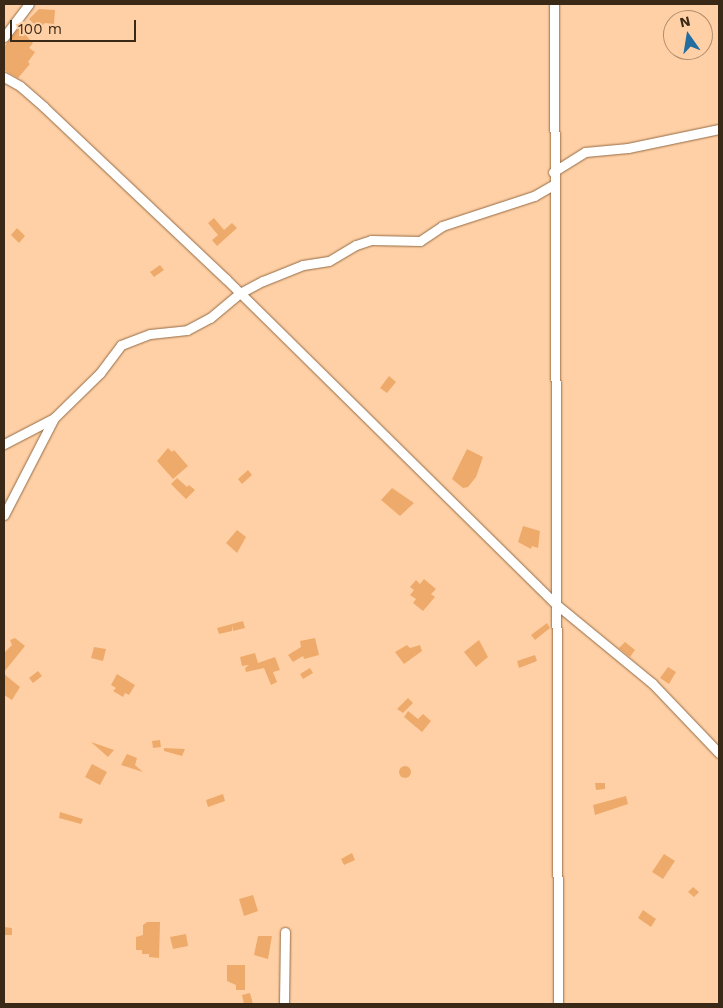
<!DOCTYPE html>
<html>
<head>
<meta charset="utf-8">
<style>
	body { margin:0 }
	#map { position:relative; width:723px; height:1008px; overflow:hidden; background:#ffd0a6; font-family:"Work Sans",sans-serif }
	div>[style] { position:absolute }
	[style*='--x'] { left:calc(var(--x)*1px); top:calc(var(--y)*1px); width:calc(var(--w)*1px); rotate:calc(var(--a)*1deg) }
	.building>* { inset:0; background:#eeaa6a }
	.round { border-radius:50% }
	.roads { filter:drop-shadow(0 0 1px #956b44) drop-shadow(0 0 1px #956b44) }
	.minor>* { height:9px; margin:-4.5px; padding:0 4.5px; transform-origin:4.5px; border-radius:4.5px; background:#fff }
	span { translate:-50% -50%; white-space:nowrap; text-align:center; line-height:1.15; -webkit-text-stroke:4px #ffd0a6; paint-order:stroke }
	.frame { position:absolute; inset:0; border:5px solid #3b2918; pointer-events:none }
	.north { position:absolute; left:663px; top:10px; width:50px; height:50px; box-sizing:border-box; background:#ffd0a6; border:1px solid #b18d6d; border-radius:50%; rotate:347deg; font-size:14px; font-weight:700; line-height:20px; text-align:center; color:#3b2918 }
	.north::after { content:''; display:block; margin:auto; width:18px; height:22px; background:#236da1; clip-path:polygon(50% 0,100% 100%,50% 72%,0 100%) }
	.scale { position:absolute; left:10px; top:20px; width:126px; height:22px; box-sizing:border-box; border:2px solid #3b2918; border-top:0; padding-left:6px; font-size:15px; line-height:18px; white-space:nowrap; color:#3b2918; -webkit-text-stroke:4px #ffd0a6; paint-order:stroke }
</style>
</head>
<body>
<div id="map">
	<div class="building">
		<i style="clip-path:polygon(39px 9px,55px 10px,54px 24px,45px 23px,39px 29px,29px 19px)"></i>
		<i style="clip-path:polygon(19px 28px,33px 43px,29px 48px,35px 52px,28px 62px,30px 64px,18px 78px,4px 70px,4px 47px)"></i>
		<i style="clip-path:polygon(214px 218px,224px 230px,232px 223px,237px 228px,217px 246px,212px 240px,218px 235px,208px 223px)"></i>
		<i style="clip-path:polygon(17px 228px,25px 236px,19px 243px,11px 235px)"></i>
		<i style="clip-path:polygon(160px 265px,164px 270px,154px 277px,150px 272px)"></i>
		<i style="clip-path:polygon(389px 376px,396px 382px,387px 393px,380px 388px)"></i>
		<i style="clip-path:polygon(168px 448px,172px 452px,174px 450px,188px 466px,173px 479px,157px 461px)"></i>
		<i style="clip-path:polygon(467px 449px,483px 457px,476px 477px,468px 487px,463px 488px,452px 479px)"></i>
		<i style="clip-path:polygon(248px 470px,252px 475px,242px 484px,238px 479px)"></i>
		<i style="clip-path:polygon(177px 478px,187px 487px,189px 485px,195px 490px,186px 499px,171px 484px)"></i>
		<i style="clip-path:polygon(392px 488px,414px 503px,400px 516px,381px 500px)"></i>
		<i style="clip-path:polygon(523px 526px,540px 531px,538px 548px,532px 546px,531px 549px,518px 542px)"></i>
		<i style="clip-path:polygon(237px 530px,246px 537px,237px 553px,226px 543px)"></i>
		<i style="clip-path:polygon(424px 579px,436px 589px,431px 594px,435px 597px,423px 611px,413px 603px,416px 599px,410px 595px,414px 590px,410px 587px,416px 580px,420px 584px)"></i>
		<i style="clip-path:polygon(243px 621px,245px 628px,233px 631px,232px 625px,232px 631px,219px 634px,217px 628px)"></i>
		<i style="clip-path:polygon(547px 623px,550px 628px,535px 640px,531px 635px)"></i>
		<i style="clip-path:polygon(15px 638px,25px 646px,4px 672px,4px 653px,12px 645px,10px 640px)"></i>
		<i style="clip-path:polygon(315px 638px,319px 655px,304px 659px,303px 656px,293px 662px,288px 655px,301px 647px,300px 641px)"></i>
		<i style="clip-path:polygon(479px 640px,488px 657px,476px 667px,464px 652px)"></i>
		<i style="clip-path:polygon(625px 642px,635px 650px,630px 657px,619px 648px)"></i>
		<i style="clip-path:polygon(407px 645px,410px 648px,420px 645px,422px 651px,404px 664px,395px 652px)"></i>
		<i style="clip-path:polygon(94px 647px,106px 649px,103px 661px,91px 658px)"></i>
		<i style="clip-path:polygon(255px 653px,258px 663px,275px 657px,280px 670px,273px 672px,277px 682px,271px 685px,264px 668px,246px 672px,245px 668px,249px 665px,242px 666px,240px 657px)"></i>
		<i style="clip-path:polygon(535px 655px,537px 661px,519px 668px,517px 661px)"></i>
		<i style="clip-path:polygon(668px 667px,676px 672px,669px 684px,660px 678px)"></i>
		<i style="clip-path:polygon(310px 668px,313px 673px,303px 679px,300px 674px)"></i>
		<i style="clip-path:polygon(38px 671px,42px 676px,33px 683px,29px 678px)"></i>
		<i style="clip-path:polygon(4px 674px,20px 687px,12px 700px,4px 695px)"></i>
		<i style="clip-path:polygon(117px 674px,135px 685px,129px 695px,125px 693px,123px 697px,113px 691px,116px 688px,111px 685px)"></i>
		<i style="clip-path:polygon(408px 698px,413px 703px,403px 713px,397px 709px)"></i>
		<i style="clip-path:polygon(408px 711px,418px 719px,423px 714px,431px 721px,422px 732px,404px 717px)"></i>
		<i style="clip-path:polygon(160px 740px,161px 747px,153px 748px,152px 741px)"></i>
		<i style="clip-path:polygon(91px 742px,114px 750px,108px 757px)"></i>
		<i style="clip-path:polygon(164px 748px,185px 749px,182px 756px,164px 751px)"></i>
		<i style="clip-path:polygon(127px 754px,137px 758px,135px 765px,143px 772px,121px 765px)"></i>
		<i style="clip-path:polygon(92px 764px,107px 772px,100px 785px,85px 777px)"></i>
		<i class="round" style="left:399px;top:766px;width:12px;height:12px"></i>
		<i style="clip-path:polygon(595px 783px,605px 783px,605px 789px,596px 790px)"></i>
		<i style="clip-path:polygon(223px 794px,225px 801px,208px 807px,206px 800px)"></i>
		<i style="clip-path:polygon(626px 796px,628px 804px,595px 815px,593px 805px)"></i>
		<i style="clip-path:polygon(60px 812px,83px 819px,81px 824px,59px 818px)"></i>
		<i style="clip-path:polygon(352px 853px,355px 860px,344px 865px,341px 859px)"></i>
		<i style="clip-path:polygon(664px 854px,675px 861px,663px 879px,652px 872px)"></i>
		<i style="clip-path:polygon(693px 887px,699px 892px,694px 897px,688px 892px)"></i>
		<i style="clip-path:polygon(253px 895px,258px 911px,244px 916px,239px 899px)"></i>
		<i style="clip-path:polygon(643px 910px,656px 919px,651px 927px,638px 918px)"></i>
		<i style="clip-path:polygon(147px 922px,160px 922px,159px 958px,149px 957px,149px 954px,142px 954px,142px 950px,136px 950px,136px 937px,143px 935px,143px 925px)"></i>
		<i style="clip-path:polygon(4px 927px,12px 928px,12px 935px,4px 935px)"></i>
		<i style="clip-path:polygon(186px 934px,188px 946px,173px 949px,170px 937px)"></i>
		<i style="clip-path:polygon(258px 936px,272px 936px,268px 959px,254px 955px)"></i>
		<i style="clip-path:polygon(227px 965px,245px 965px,245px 990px,236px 990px,236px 985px,227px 981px)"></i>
		<i style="clip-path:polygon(250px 993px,253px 1004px,244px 1004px,242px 995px)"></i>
	</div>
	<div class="roads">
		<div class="minor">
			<i style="--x:554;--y:4;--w:1000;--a:89.77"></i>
			<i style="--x:4;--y:37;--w:41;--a:-52.9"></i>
			<i style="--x:4;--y:77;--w:18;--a:29"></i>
			<i style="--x:20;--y:86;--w:32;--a:41"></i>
			<i style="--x:44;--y:107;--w:250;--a:43.4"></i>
			<i style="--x:226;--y:279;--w:465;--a:44.6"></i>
			<i style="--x:557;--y:605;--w:123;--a:39.4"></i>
			<i style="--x:652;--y:683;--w:97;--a:46.3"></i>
			<i style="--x:553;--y:172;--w:38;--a:-32"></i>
			<i style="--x:585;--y:152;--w:43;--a:-5.3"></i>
			<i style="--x:628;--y:148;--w:93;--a:-11.8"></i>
			<i style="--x:4;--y:444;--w:56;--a:-27.5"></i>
			<i style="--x:4;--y:515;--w:109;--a:-62.7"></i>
			<i style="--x:54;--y:418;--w:64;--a:-44.4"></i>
			<i style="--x:100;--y:373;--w:35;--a:-53"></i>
			<i style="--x:121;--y:345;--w:31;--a:-21"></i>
			<i style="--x:150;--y:334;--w:37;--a:-6"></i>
			<i style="--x:187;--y:330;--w:26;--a:-28"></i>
			<i style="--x:210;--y:318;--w:39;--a:-40"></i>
			<i style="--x:240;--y:293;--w:26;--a:-28"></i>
			<i style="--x:263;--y:281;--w:43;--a:-21.8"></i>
			<i style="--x:303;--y:265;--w:26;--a:-9"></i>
			<i style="--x:329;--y:261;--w:31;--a:-31"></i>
			<i style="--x:356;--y:245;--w:16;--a:-18"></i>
			<i style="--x:371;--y:240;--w:49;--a:1.2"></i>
			<i style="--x:420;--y:241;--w:27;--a:-34"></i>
			<i style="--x:442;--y:226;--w:97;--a:-18.1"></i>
			<i style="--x:534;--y:196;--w:22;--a:-30"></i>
			<i style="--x:284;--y:1004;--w:72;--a:-89.2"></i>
		</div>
	</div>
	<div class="frame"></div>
	<div class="north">N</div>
	<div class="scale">100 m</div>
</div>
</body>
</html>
